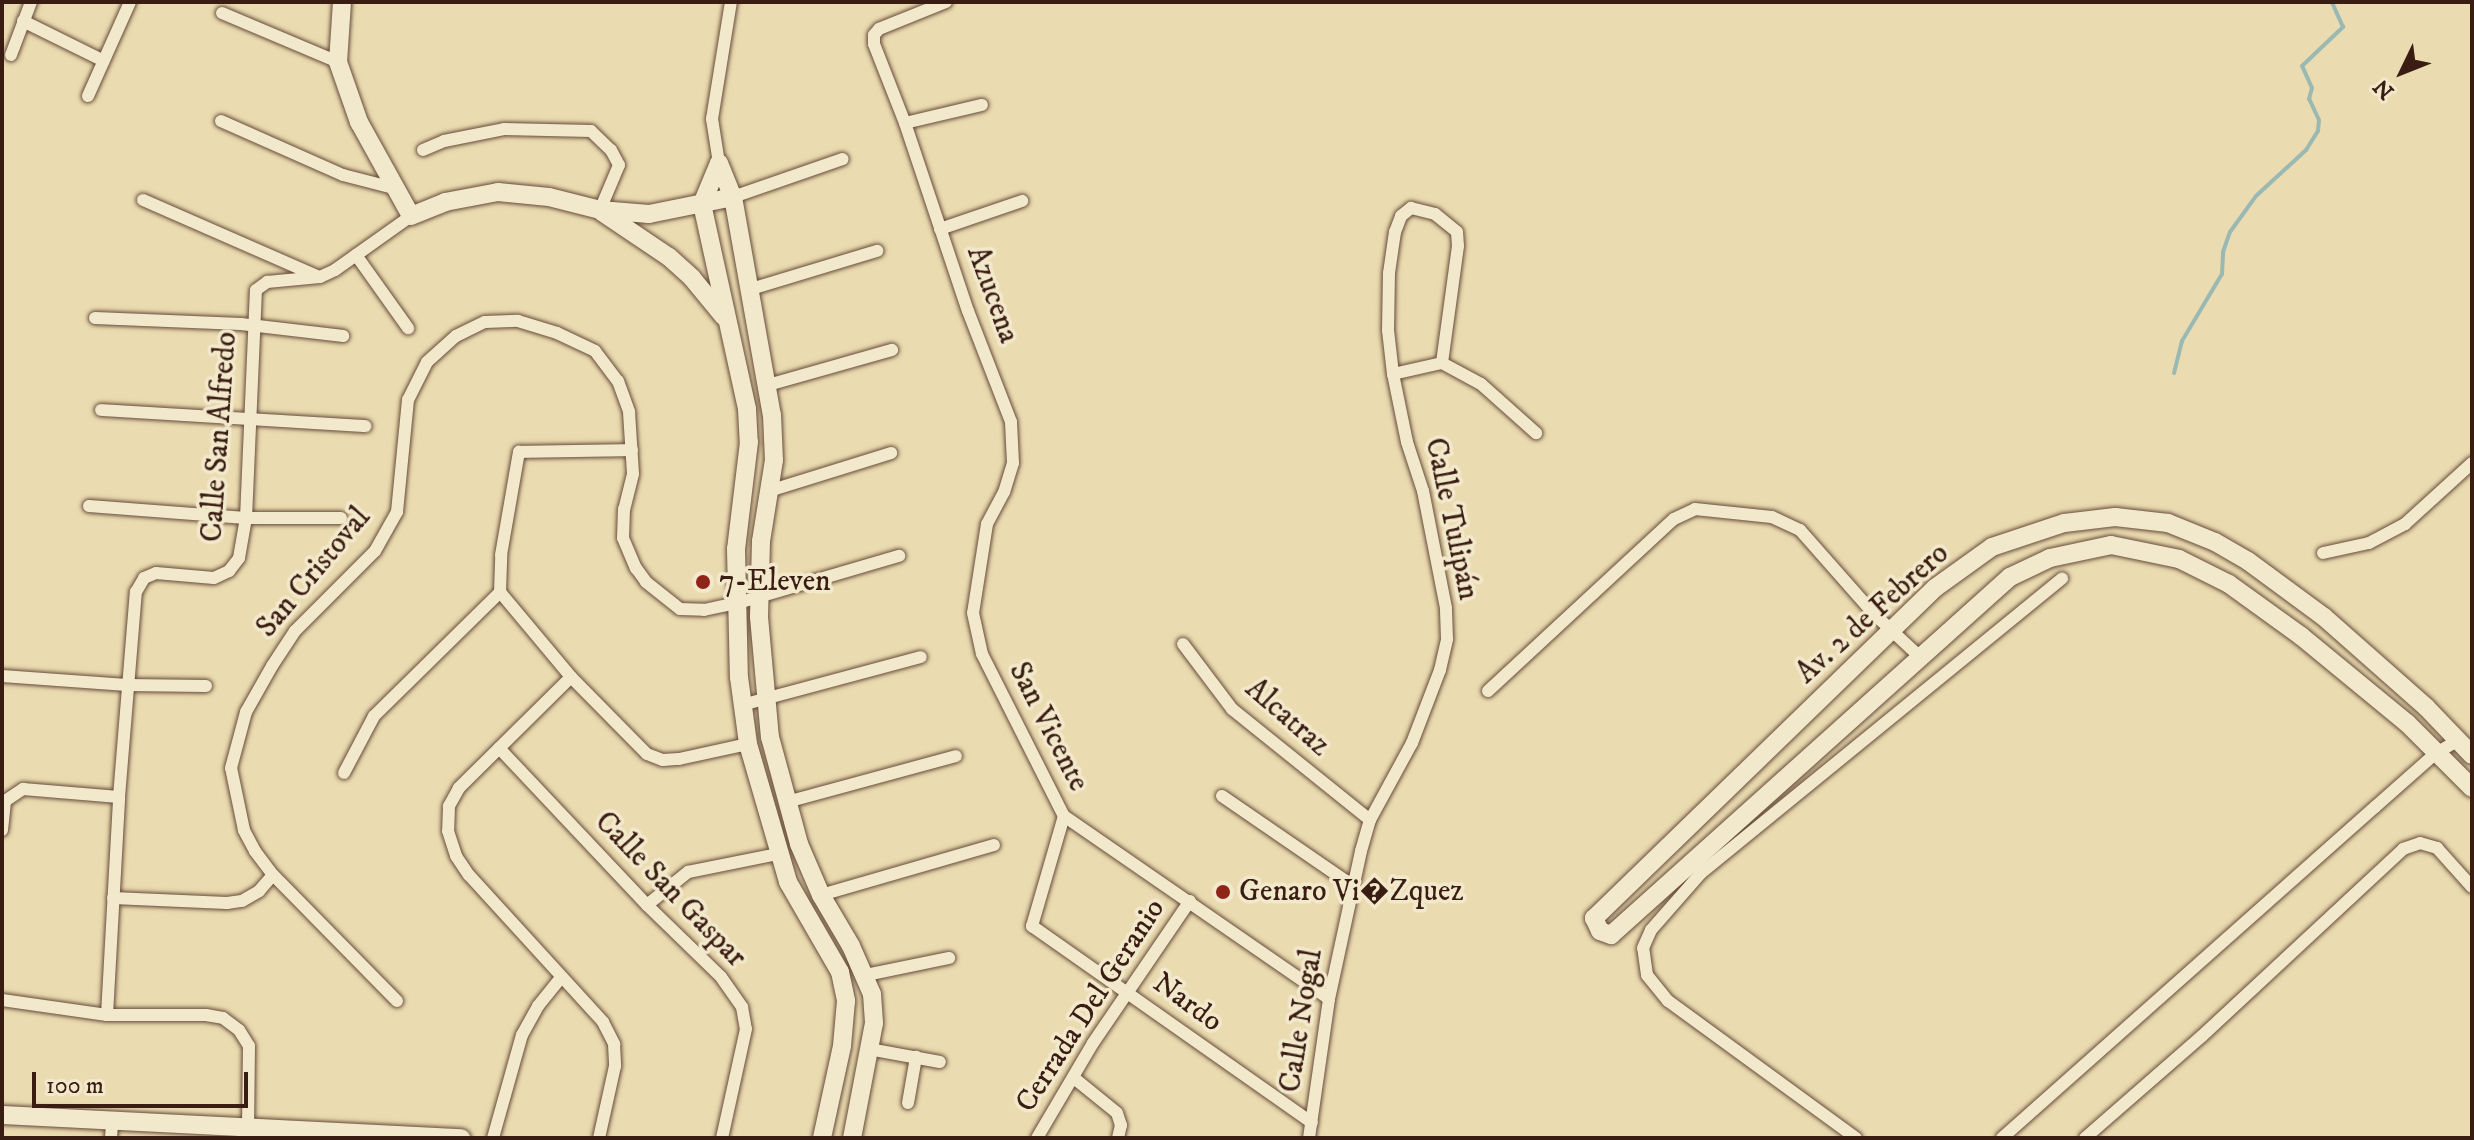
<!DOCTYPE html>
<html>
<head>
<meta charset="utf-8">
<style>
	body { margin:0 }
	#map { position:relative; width:2474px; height:1140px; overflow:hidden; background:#ebdbb0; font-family:"IM FELL DW Pica",serif }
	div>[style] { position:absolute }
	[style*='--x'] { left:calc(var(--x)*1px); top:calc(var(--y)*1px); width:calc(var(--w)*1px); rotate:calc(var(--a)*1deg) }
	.stream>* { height:4px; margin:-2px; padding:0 2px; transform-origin:2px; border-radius:2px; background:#9ab9b3 }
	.roads { filter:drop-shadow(0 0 2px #664c3a) drop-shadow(0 0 2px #664c3a) }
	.street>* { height:12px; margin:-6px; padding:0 6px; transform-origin:6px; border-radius:6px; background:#f2e8cc }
	.secondary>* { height:18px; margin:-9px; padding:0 9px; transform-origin:9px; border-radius:9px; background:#f2e8cc }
	.dots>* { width:22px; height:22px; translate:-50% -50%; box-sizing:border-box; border:4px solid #f2e8cc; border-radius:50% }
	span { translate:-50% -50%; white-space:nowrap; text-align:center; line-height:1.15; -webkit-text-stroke:7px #f2e8cc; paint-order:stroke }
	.street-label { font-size:30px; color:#3a1d12 }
	.poi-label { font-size:30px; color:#3a1d12 }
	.left { translate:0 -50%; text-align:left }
	.frame { position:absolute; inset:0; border:4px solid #3a1d12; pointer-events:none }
	.north { position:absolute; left:2362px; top:32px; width:80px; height:80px; -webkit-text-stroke:6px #f2e8cc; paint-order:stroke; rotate:227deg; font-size:22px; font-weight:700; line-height:32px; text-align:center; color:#3a1d12 }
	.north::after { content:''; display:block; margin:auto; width:28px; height:36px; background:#3a1d12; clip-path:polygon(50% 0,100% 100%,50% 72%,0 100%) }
	.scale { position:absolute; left:32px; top:1072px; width:216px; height:36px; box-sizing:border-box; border:4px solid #3a1d12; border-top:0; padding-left:10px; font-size:24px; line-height:28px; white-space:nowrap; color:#3a1d12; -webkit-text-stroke:6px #f2e8cc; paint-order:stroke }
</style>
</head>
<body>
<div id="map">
	<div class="stream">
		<i style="--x:2174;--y:373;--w:33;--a:-76"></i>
		<i style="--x:2182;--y:341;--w:78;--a:-59.2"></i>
		<i style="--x:2222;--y:274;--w:22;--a:-87"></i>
		<i style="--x:2223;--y:252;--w:21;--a:-71"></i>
		<i style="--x:2230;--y:232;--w:44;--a:-54.2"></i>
		<i style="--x:2256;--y:196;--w:68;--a:-42.6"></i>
		<i style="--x:2306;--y:150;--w:22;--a:-58"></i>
		<i style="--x:2318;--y:131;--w:11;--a:-85"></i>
		<i style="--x:2319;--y:120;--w:23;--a:-115"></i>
		<i style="--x:2309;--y:99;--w:11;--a:-75"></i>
		<i style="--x:2312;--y:88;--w:24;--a:-114"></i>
		<i style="--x:2302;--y:66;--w:57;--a:-43.6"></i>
		<i style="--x:2343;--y:27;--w:27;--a:-114"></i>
	</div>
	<div class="roads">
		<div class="street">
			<i style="--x:946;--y:2;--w:72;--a:158.1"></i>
			<i style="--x:879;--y:29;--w:8;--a:130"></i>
			<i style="--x:874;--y:35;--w:9;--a:90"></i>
			<i style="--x:874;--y:44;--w:85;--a:68.6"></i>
			<i style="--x:905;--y:123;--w:198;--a:71.5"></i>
			<i style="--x:968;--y:311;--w:119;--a:68.8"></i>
			<i style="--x:1011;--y:422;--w:41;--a:87.2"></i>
			<i style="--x:1013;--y:463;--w:30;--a:107"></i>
			<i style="--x:1004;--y:492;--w:36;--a:118"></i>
			<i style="--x:987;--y:524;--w:90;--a:98.9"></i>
			<i style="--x:973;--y:613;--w:42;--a:77.6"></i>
			<i style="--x:982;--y:654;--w:182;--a:63.2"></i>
			<i style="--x:1064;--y:816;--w:322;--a:34.6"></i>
			<i style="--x:222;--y:13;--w:126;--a:22.9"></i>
			<i style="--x:23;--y:21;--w:90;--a:26.3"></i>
			<i style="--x:11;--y:55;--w:57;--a:-69.3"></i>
			<i style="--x:88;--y:96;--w:103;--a:-65.9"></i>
			<i style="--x:221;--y:121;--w:133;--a:23.9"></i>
			<i style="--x:343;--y:175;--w:56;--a:14.5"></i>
			<i style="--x:905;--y:123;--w:79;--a:-13.2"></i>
			<i style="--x:423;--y:150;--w:23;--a:-23"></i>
			<i style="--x:444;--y:141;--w:61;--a:-11.3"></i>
			<i style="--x:504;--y:129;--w:87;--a:1.3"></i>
			<i style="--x:591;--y:131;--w:28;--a:44"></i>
			<i style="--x:611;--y:150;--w:17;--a:62"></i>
			<i style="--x:619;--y:165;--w:49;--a:112.9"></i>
			<i style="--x:719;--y:163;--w:45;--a:-99"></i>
			<i style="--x:712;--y:119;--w:119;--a:-80.8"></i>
			<i style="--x:733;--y:197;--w:116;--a:-19.1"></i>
			<i style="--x:143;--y:200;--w:190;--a:23.6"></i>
			<i style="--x:940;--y:229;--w:87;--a:-18.9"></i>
			<i style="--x:356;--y:255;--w:90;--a:54.5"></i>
			<i style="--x:751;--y:289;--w:132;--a:-16.8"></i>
			<i style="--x:95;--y:318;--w:146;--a:2.4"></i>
			<i style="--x:241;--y:324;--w:103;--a:6.7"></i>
			<i style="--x:1393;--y:374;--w:50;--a:-12.7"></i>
			<i style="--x:1442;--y:363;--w:44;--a:28.3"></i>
			<i style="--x:1481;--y:384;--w:74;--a:41.7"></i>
			<i style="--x:768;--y:385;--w:129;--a:-15.8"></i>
			<i style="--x:101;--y:410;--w:265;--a:3.5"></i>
			<i style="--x:769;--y:491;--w:128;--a:-17.3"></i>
			<i style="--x:89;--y:506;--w:157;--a:4.4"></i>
			<i style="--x:246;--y:518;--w:95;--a:0"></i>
			<i style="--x:2323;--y:553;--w:47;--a:-12.3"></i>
			<i style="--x:2369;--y:543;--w:41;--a:-27.8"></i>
			<i style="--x:2405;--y:524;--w:91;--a:-42.3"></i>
			<i style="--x:500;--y:592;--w:111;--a:50.1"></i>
			<i style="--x:571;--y:677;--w:108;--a:45.4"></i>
			<i style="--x:647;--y:754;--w:17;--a:21"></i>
			<i style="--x:663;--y:760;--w:16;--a:-4"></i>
			<i style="--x:679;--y:759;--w:71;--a:-12.3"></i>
			<i style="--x:500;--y:592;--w:37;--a:-88"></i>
			<i style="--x:501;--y:555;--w:105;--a:-80.1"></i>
			<i style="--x:519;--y:452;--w:113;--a:-1"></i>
			<i style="--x:1183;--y:644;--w:81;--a:53"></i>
			<i style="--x:1232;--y:709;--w:177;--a:38.8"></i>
			<i style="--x:2;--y:676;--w:125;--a:4.1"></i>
			<i style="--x:127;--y:685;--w:79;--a:0.7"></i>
			<i style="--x:571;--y:677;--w:158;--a:135.3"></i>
			<i style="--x:459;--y:788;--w:21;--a:119"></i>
			<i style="--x:449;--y:806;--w:25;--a:92"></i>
			<i style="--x:448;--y:831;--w:26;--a:72"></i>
			<i style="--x:456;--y:856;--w:23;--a:56"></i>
			<i style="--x:469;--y:875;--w:199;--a:47.6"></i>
			<i style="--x:603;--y:1022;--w:25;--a:63"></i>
			<i style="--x:614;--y:1044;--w:22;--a:87"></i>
			<i style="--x:615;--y:1066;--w:74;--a:102.5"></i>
			<i style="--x:1488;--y:691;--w:253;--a:-42.8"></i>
			<i style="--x:1674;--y:519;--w:23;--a:-25"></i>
			<i style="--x:1695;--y:509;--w:77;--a:5.9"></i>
			<i style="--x:1772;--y:517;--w:31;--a:25"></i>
			<i style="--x:1800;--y:530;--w:113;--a:48.6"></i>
			<i style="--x:1875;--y:615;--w:62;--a:43"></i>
			<i style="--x:742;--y:705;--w:185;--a:-15"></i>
			<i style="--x:499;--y:748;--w:216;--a:46.7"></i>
			<i style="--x:647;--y:905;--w:103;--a:44.2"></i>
			<i style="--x:721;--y:977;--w:37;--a:55"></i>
			<i style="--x:742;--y:1007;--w:22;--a:80"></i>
			<i style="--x:746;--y:1029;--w:112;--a:102.4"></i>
			<i style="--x:344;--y:773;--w:64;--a:-62.2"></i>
			<i style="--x:374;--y:716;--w:177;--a:-44.5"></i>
			<i style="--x:1222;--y:796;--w:159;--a:34.5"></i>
			<i style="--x:787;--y:802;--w:175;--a:-15.2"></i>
			<i style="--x:1064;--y:816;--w:115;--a:106.2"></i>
			<i style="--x:1032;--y:926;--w:342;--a:35.1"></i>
			<i style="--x:2;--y:830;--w:29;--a:-84"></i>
			<i style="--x:5;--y:801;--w:22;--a:-34"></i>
			<i style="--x:23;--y:789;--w:96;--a:4.8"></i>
			<i style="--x:821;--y:895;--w:180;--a:-16.1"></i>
			<i style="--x:113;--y:898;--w:114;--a:2.5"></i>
			<i style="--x:227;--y:903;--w:15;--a:-8"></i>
			<i style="--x:242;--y:901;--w:20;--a:-30"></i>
			<i style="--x:259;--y:891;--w:21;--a:-49"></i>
			<i style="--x:647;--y:905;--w:53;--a:-38.8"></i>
			<i style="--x:688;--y:872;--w:92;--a:-11.3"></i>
			<i style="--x:866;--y:975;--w:85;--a:-11.6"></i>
			<i style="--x:2;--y:1000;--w:106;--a:8.1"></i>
			<i style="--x:107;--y:1015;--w:99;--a:0"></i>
			<i style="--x:206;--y:1015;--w:17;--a:10"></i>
			<i style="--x:223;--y:1018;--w:20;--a:37"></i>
			<i style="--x:239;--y:1030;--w:19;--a:58"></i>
			<i style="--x:249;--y:1046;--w:80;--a:90.7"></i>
			<i style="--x:397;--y:1001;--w:177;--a:-134.5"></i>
			<i style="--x:273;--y:875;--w:30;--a:-127"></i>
			<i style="--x:255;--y:851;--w:24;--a:-118"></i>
			<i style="--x:244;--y:830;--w:63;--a:-101.8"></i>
			<i style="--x:231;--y:768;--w:58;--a:-75"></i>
			<i style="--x:246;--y:712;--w:53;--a:-60.5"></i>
			<i style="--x:272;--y:666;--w:42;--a:-56.7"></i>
			<i style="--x:295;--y:631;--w:113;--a:-45"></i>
			<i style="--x:375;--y:551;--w:45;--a:-60.6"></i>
			<i style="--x:397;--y:512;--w:113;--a:-84.4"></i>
			<i style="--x:408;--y:400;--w:42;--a:-63.4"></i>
			<i style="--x:427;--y:362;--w:39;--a:-42"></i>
			<i style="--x:456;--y:336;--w:32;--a:-26"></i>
			<i style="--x:485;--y:322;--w:33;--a:-2"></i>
			<i style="--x:518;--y:321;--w:41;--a:17.1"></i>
			<i style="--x:557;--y:333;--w:42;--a:25.3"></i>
			<i style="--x:595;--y:351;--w:38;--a:53"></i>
			<i style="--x:618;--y:381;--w:33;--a:70"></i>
			<i style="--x:629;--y:412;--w:62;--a:86.3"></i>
			<i style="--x:633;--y:474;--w:36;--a:104"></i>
			<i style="--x:624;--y:509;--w:29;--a:92"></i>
			<i style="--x:623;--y:538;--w:33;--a:67"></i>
			<i style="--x:636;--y:568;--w:17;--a:54"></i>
			<i style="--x:646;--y:582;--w:43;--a:38.5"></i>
			<i style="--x:680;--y:609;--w:24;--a:2"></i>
			<i style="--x:704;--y:610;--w:35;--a:-12"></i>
			<i style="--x:738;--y:603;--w:168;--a:-16.3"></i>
			<i style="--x:107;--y:1015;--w:218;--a:-86.8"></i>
			<i style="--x:119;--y:797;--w:206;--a:-85.3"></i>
			<i style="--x:136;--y:592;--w:16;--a:-60"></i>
			<i style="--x:144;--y:578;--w:13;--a:-23"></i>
			<i style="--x:156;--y:573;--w:58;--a:4.9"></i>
			<i style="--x:214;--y:578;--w:17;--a:-25"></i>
			<i style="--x:229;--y:571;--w:16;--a:-52"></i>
			<i style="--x:239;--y:558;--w:41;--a:-80.1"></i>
			<i style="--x:246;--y:518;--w:228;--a:-87.5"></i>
			<i style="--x:256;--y:290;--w:14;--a:-36"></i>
			<i style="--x:267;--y:282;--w:53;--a:-5.4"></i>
			<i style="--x:320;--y:277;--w:17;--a:-25"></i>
			<i style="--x:335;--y:270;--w:93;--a:-35.4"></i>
			<i style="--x:869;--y:1049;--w:72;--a:10.4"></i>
			<i style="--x:1074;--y:1078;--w:55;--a:39.1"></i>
			<i style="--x:1117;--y:1113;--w:13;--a:72"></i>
			<i style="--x:1121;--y:1125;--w:13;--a:103"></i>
			<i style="--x:908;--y:1103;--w:47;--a:-80.1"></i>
			<i style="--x:111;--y:1138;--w:16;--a:-86"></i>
			<i style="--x:493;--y:1138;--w:107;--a:-74.3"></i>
			<i style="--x:522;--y:1035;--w:33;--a:-61"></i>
			<i style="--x:538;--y:1006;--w:36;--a:-51"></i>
			<i style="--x:1037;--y:1138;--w:110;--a:-59.5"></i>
			<i style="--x:1093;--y:1043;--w:172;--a:-55.7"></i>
			<i style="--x:1309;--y:1138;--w:140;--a:-81.8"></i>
			<i style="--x:1329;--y:999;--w:151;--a:-77.8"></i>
			<i style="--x:1361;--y:851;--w:32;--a:-74"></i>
			<i style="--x:1370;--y:820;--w:88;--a:-61.4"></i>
			<i style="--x:1412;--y:743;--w:78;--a:-69"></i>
			<i style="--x:1440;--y:670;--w:32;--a:-77"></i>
			<i style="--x:1447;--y:639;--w:31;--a:-92"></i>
			<i style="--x:1446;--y:608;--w:119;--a:-101.1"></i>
			<i style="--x:1423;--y:491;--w:52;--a:-108.1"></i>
			<i style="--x:1407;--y:442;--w:69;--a:-101.6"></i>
			<i style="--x:1393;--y:374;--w:44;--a:-96.5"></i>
			<i style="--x:1388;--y:330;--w:57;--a:-89"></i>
			<i style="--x:1389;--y:273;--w:41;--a:-81.7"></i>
			<i style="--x:1395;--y:232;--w:17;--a:-69"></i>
			<i style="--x:1401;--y:216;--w:13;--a:-39"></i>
			<i style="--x:1411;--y:208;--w:25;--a:14"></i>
			<i style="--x:1435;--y:214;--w:28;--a:39"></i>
			<i style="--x:1457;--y:232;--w:14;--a:86"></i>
			<i style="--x:1458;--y:246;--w:118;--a:97.8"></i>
			<i style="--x:1856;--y:1138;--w:233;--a:-143.9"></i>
			<i style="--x:1668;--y:1001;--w:33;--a:-129"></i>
			<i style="--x:1647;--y:975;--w:27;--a:-98"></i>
			<i style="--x:1643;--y:948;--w:20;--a:-66"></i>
			<i style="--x:1651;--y:930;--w:76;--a:-48.7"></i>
			<i style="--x:1701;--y:873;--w:466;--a:-39.2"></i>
			<i style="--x:2002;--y:1138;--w:499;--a:-41.6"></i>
			<i style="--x:2375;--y:807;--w:80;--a:-41.5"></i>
			<i style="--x:2435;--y:754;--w:26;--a:-31"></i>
			<i style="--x:2085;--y:1138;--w:155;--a:-41.1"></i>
			<i style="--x:2202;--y:1036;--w:275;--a:-42.9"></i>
			<i style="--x:2403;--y:849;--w:18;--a:-19"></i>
			<i style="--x:2420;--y:843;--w:18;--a:16"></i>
			<i style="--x:2437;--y:848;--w:52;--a:48.1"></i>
		</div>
		<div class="secondary">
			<i style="--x:342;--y:2;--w:60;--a:93.8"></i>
			<i style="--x:338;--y:62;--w:64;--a:70.7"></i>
			<i style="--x:359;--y:122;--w:107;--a:61"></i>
			<i style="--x:411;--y:216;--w:37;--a:-22"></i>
			<i style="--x:445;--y:202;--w:54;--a:-10.7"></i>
			<i style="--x:498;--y:192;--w:51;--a:5.6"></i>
			<i style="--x:549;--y:197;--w:53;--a:14.3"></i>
			<i style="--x:600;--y:210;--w:49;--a:4.7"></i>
			<i style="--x:649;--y:214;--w:86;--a:-11.4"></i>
			<i style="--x:719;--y:163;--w:37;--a:68"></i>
			<i style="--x:733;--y:197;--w:221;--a:79.9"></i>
			<i style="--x:772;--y:415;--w:45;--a:87.5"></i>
			<i style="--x:774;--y:460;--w:82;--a:99.1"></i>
			<i style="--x:761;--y:541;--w:76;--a:91.5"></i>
			<i style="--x:759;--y:617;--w:121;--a:84.8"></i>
			<i style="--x:770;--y:737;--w:111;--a:74.8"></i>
			<i style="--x:799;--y:844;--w:56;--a:66.7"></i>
			<i style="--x:821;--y:895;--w:59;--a:59.5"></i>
			<i style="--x:851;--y:946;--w:52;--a:66.4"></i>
			<i style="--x:872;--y:994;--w:29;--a:86"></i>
			<i style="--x:874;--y:1023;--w:117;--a:100.8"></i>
			<i style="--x:702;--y:204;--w:210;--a:77.6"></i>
			<i style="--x:747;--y:409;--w:33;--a:87"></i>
			<i style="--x:749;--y:442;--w:108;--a:96.9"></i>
			<i style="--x:736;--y:549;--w:128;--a:88.7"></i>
			<i style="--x:739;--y:677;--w:68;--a:82.3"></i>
			<i style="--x:748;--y:744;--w:144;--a:73.8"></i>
			<i style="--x:788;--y:882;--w:104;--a:60"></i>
			<i style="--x:840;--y:972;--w:30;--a:78"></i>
			<i style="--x:846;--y:1001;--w:45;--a:95.1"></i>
			<i style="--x:842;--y:1046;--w:94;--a:102.3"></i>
			<i style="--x:702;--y:204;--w:44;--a:-67.5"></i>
			<i style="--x:602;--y:212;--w:81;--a:33.9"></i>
			<i style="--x:669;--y:257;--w:31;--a:42"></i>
			<i style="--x:692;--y:278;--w:50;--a:50.6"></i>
			<i style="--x:2472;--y:755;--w:66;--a:-133.8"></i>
			<i style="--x:2426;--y:707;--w:136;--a:-138.6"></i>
			<i style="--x:2324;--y:617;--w:94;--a:-143.6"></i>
			<i style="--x:2248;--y:561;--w:38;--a:-150"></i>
			<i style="--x:2215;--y:542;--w:51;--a:-158"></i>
			<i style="--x:2168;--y:523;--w:53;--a:-173.5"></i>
			<i style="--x:2115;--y:517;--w:51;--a:173.3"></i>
			<i style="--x:2064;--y:523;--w:76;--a:161.6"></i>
			<i style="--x:1992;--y:547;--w:70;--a:144.3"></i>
			<i style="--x:1935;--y:588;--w:475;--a:135.9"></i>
			<i style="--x:1594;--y:918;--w:14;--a:65"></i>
			<i style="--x:1600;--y:931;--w:12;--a:20"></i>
			<i style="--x:1611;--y:935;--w:536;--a:-41.9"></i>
			<i style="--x:2010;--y:577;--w:44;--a:-25.4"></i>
			<i style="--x:2050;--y:558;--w:62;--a:-12"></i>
			<i style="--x:2111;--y:545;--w:69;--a:11.6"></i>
			<i style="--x:2179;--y:559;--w:56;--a:26.6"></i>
			<i style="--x:2229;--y:584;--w:89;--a:35.8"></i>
			<i style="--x:2301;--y:636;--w:137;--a:39.4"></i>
			<i style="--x:2407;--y:723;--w:92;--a:45"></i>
			<i style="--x:2;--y:1115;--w:460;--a:2.9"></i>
		</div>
	</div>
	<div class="dots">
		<i style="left:703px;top:582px;background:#8f2418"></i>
		<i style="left:1223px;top:892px;background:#8f2418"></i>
	</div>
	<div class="street-label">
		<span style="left:992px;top:295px;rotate:70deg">Azucena</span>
		<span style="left:220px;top:437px;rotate:-86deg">Calle San Alfredo</span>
		<span style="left:1451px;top:519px;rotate:78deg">Calle Tulipán</span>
		<span style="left:314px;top:573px;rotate:-50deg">San Cristoval</span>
		<span style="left:1873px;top:614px;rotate:-42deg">Av. 2 de Febrero</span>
		<span style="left:1287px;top:718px;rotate:41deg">Alcatraz</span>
		<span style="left:1048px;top:727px;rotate:63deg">San Vicente</span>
		<span style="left:670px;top:890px;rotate:46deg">Calle San Gaspar</span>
		<span style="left:1187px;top:1003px;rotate:36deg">Nardo</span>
		<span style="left:1091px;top:1006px;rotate:-57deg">Cerrada Del Geranio</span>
		<span style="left:1302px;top:1021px;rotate:-81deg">Calle Nogal</span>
	</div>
	<div class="poi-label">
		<span class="left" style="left:719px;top:582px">7-Eleven</span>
		<span class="left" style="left:1239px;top:892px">Genaro Vi�Zquez</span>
	</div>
	<div class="frame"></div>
	<div class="north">N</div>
	<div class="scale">100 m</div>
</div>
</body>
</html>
